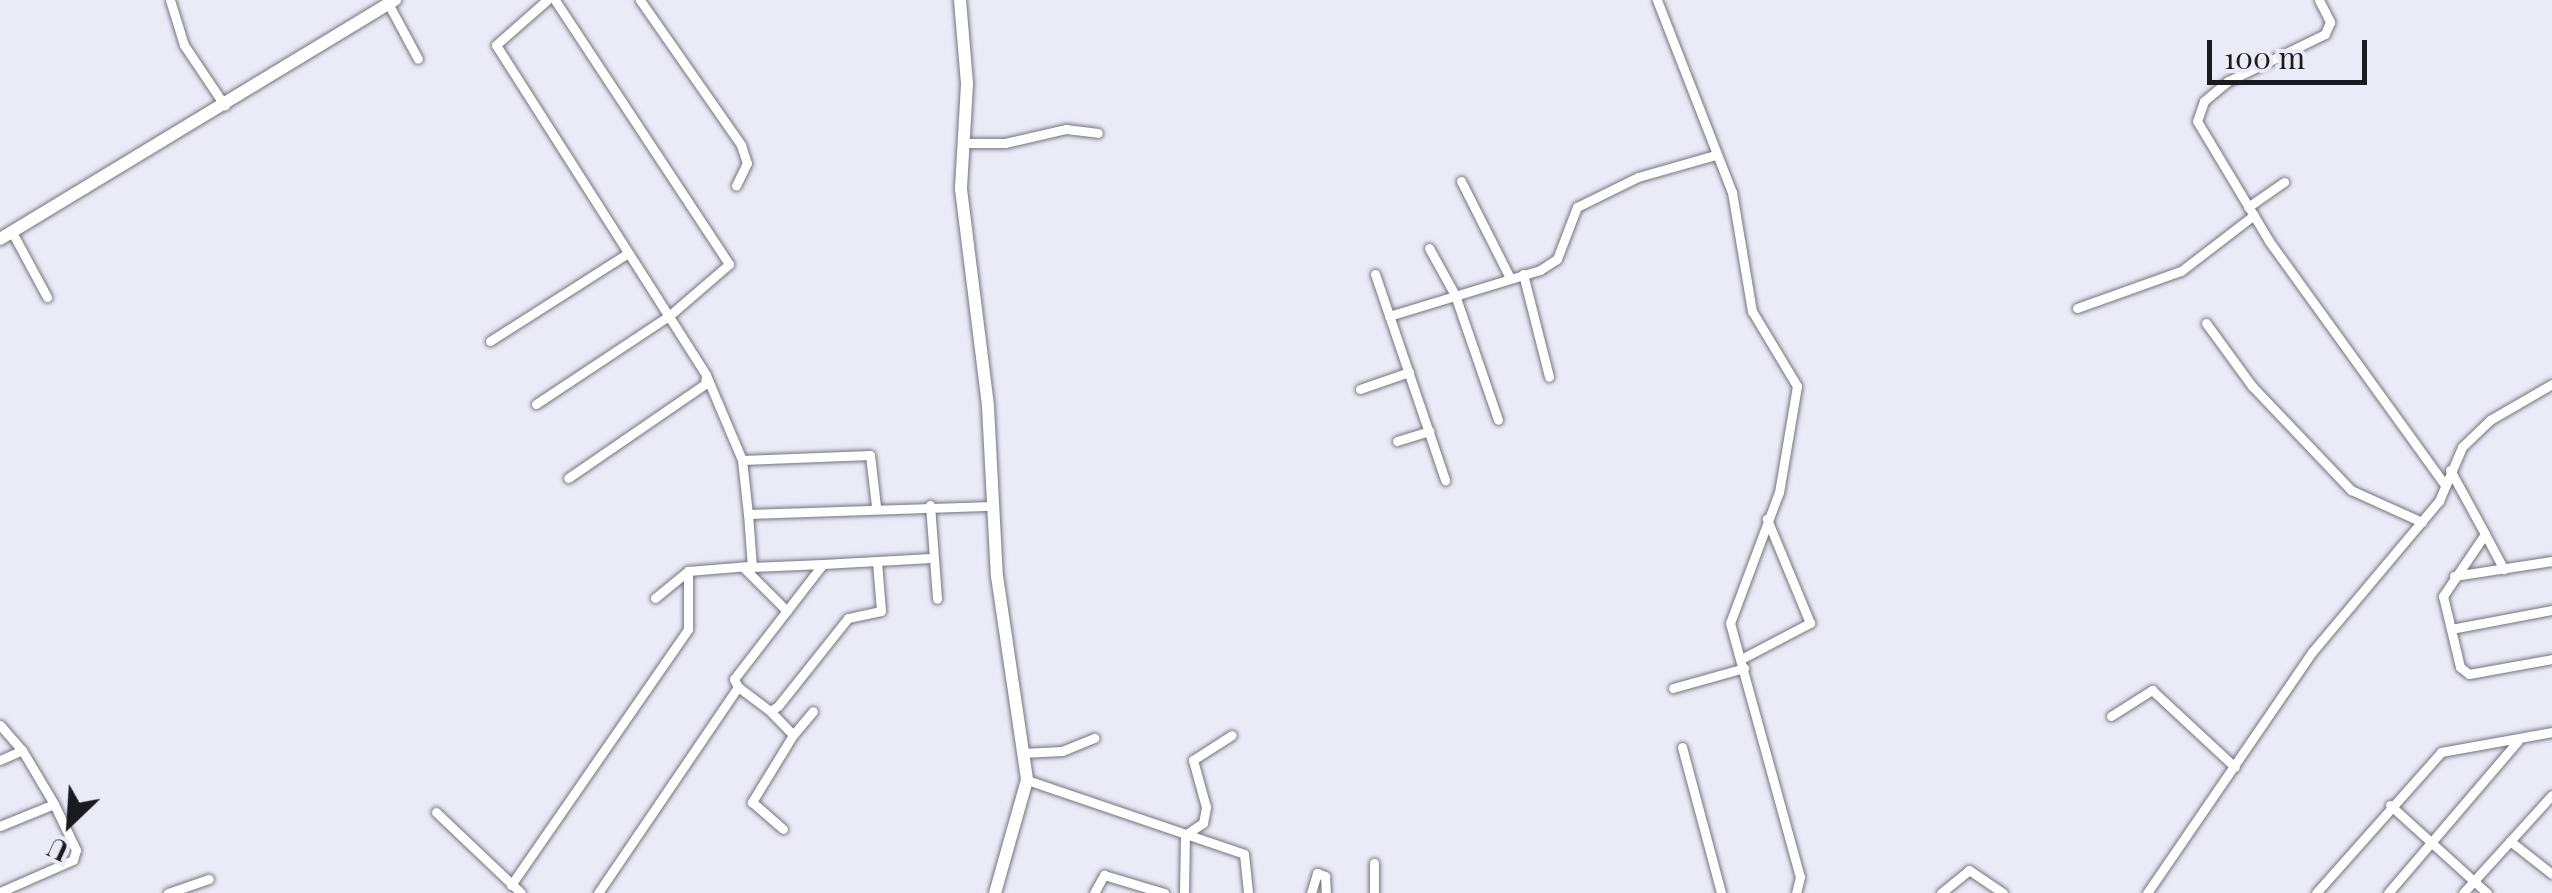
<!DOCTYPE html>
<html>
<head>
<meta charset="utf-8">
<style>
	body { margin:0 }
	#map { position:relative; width:2552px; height:893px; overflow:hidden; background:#ebebf8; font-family:"Playfair Display",serif }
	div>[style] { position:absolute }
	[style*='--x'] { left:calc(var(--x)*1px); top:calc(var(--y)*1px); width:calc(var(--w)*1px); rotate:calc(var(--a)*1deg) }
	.roads { filter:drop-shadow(0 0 2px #73747f) drop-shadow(0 0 2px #73747f) }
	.street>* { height:9px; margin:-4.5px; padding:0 4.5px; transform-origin:4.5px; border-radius:4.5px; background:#fff }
	.secondary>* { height:12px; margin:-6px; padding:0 6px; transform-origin:6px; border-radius:6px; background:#fff }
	span { translate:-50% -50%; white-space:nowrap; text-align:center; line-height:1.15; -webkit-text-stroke:8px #ebebf8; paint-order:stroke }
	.north { position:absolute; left:20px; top:773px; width:100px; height:100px; -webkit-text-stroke:8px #ebebf8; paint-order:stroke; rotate:205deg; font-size:28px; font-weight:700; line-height:40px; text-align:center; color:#1a1b1f }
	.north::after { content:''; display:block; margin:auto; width:35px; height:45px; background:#1a1b1f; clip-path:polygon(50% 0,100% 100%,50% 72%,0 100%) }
	.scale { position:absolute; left:2207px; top:40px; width:160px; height:45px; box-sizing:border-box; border:5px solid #1a1b1f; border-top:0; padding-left:12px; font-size:30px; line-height:35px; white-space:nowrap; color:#1a1b1f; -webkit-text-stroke:8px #ebebf8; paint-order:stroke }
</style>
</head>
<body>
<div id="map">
	<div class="roads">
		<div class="street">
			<i style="--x:170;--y:0;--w:47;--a:72.7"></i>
			<i style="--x:184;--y:45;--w:73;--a:56.1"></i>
			<i style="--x:547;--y:0;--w:68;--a:138.6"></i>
			<i style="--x:496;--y:45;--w:391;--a:57.5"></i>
			<i style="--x:706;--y:375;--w:9;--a:96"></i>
			<i style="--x:705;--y:384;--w:166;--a:145.5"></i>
			<i style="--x:640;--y:0;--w:177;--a:55.1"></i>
			<i style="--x:741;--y:145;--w:19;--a:72"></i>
			<i style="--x:747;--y:163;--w:25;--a:116"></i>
			<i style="--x:1657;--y:0;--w:206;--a:68.7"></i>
			<i style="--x:1732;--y:192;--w:121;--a:80.5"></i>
			<i style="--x:1752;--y:311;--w:87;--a:59"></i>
			<i style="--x:1797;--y:386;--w:108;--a:99.6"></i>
			<i style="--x:1779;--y:492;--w:140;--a:110.5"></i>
			<i style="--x:1730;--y:623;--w:263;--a:74.6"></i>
			<i style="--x:1800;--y:877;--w:16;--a:104"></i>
			<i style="--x:2319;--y:0;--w:25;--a:63"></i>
			<i style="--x:2330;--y:22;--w:13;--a:113"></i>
			<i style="--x:2325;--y:34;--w:108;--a:154.1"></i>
			<i style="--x:2228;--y:81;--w:31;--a:140"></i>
			<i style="--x:2204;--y:101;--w:21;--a:109"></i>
			<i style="--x:2197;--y:121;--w:140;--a:59"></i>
			<i style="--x:2269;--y:241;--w:299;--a:54.2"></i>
			<i style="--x:389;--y:5;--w:61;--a:61.8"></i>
			<i style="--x:963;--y:143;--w:42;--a:0"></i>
			<i style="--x:1005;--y:143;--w:63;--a:-12.9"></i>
			<i style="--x:1066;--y:129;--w:32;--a:7"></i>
			<i style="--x:1461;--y:181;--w:109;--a:63.2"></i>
			<i style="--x:2248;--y:207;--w:44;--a:-34.8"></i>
			<i style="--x:12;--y:232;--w:74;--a:61.7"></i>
			<i style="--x:1429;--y:248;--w:54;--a:61"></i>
			<i style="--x:1455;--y:295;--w:132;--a:71"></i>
			<i style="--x:1375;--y:274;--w:218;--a:71.2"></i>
			<i style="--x:1523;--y:274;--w:106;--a:75.8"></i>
			<i style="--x:2077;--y:308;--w:110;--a:-19.6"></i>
			<i style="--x:2181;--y:271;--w:92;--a:-37.5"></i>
			<i style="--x:1389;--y:316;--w:158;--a:-16.9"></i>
			<i style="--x:1540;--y:270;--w:20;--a:-33"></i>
			<i style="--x:1557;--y:259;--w:56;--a:-69"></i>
			<i style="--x:1577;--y:207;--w:68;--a:-26.2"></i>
			<i style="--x:1638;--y:177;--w:80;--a:-15.9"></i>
			<i style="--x:2206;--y:323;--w:78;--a:53.9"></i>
			<i style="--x:2252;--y:386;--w:144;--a:46.4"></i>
			<i style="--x:2351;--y:490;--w:78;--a:24.3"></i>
			<i style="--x:490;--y:341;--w:160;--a:-32.5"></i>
			<i style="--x:706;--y:375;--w:92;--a:67"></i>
			<i style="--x:742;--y:460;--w:54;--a:83.7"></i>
			<i style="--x:1360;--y:389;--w:52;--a:-19.1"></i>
			<i style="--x:536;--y:404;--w:161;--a:-33.6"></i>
			<i style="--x:670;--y:315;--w:78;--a:-40.8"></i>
			<i style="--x:729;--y:264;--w:316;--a:-123.4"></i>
			<i style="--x:1397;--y:441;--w:34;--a:-17"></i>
			<i style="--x:742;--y:460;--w:128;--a:-2.2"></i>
			<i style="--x:870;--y:455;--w:51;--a:83.3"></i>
			<i style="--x:2450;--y:470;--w:73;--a:61.3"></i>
			<i style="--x:2485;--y:534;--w:75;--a:124.1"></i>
			<i style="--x:2443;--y:596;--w:73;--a:76.5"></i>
			<i style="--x:2460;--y:667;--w:11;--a:38"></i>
			<i style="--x:2469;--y:674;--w:84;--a:-10.2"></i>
			<i style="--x:930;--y:505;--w:94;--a:85.7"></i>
			<i style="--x:2485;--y:534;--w:40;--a:62"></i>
			<i style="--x:877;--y:562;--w:49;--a:85.3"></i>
			<i style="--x:881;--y:611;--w:34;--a:168"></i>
			<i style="--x:848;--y:618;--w:112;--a:128.5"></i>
			<i style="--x:778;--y:706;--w:9;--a:148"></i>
			<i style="--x:770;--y:711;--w:40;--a:-143"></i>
			<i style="--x:738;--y:687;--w:9;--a:-117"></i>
			<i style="--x:734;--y:679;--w:145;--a:-52.3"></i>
			<i style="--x:823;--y:564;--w:108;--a:-3.2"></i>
			<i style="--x:822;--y:564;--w:70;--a:177.5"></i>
			<i style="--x:752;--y:567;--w:53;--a:-94.3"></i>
			<i style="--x:748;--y:514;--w:245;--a:-1.9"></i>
			<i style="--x:743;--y:567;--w:62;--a:45"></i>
			<i style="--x:2454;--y:576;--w:99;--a:-8.7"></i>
			<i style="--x:655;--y:598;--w:43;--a:-39.3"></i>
			<i style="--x:688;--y:571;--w:61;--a:-4.7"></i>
			<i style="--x:2451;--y:629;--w:103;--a:-10.7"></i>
			<i style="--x:1743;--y:658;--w:76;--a:-27.6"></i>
			<i style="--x:1810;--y:623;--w:113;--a:-112.5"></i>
			<i style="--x:1673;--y:688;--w:74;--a:-15.7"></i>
			<i style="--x:770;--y:711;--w:33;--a:46"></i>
			<i style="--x:793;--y:735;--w:79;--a:121.5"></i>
			<i style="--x:752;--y:802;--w:41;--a:41.1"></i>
			<i style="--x:2111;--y:716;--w:49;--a:-32.4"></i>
			<i style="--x:2152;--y:690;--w:113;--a:42.9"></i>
			<i style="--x:0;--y:725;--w:33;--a:49"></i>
			<i style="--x:793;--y:735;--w:31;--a:-50"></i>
			<i style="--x:1682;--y:747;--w:151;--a:75"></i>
			<i style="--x:1022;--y:753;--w:40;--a:-2.9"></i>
			<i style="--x:1062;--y:751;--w:35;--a:-22"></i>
			<i style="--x:0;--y:760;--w:24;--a:-24"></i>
			<i style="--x:22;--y:750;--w:63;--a:59.3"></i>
			<i style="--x:1027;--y:780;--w:229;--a:18.8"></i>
			<i style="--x:1244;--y:854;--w:39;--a:84"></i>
			<i style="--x:2390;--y:805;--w:131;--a:42.2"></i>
			<i style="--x:436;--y:812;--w:117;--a:43.6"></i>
			<i style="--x:0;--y:826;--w:58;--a:-22.2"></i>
			<i style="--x:54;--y:804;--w:51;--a:64.4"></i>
			<i style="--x:76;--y:850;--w:10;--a:107"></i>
			<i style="--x:73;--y:860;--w:80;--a:156.3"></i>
			<i style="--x:1185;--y:835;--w:22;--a:-34"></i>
			<i style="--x:1203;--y:823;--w:16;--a:-79"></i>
			<i style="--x:1206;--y:807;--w:49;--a:-105.5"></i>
			<i style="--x:1193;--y:760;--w:46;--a:-32.7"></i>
			<i style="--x:2510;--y:841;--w:53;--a:38.2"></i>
			<i style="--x:1374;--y:863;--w:30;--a:90"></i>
			<i style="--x:511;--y:885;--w:311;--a:-55.3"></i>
			<i style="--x:688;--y:629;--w:58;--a:-90"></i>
			<i style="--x:168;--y:893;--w:43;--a:-18.9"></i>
			<i style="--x:598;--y:893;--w:249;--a:-55.8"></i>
			<i style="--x:1094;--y:893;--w:21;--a:-61"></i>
			<i style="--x:1104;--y:875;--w:63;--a:16.7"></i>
			<i style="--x:1184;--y:893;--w:58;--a:-89"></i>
			<i style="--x:1311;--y:893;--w:21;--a:-73"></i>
			<i style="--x:1317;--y:873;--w:9;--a:21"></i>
			<i style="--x:1325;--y:876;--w:17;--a:87"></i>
			<i style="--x:1941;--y:893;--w:36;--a:-39"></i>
			<i style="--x:1969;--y:870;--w:41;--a:34.1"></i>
			<i style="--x:2147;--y:893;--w:293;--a:-55.6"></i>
			<i style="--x:2313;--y:651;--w:196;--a:-50"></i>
			<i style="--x:2439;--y:501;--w:59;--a:-66.9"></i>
			<i style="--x:2462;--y:447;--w:39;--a:-44"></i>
			<i style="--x:2490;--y:420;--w:72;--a:-30.1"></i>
			<i style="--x:2316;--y:893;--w:188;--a:-48.4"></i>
			<i style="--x:2441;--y:752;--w:113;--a:-10.2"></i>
			<i style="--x:2388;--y:893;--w:200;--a:-49.5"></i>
			<i style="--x:2463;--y:893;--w:132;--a:-47.8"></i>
		</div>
		<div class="secondary">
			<i style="--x:960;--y:0;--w:84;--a:85.2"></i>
			<i style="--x:967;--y:84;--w:105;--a:93.3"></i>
			<i style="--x:961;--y:189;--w:220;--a:82.9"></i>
			<i style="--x:988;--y:407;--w:169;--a:87"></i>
			<i style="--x:997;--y:576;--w:206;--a:81.6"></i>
			<i style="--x:1027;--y:780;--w:117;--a:105.8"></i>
			<i style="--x:0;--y:239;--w:462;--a:-31.2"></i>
		</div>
	</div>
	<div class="north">U</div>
	<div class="scale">100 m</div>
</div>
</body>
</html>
